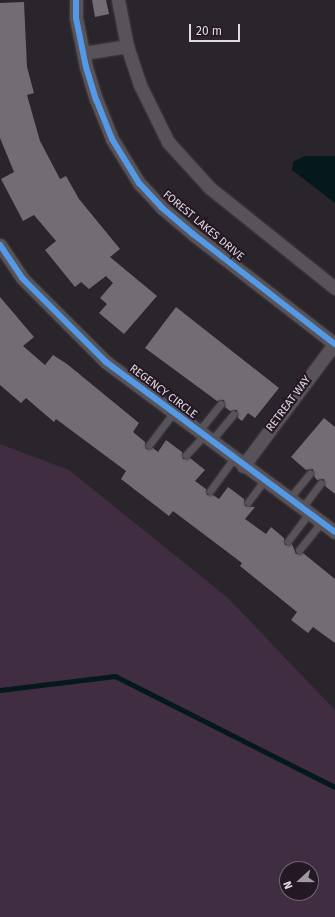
<!DOCTYPE html>
<html>
<head>
<meta charset="utf-8">
<style>
	body { margin:0 }
	#map { position:relative; width:335px; height:917px; overflow:hidden; background:#2a242b; font-family:"Fira Sans",sans-serif }
	div>[style] { position:absolute }
	[style*='--x'] { left:calc(var(--x)*1px); top:calc(var(--y)*1px); width:calc(var(--w)*1px); rotate:calc(var(--a)*1deg) }
	.green>* { inset:0; background:#402d41 }
	.water>* { inset:0; background:#05181c }
	.stream>* { height:5px; margin:-2.5px; padding:0 2.5px; transform-origin:2.5px; border-radius:2.5px; background:#05181c }
	.building>* { inset:0; background:#736d73 }
	.roads { filter:drop-shadow(0 0 1px #443f44) drop-shadow(0 0 1px #443f44) }
	.lane>* { height:7px; margin:-3.5px; padding:0 3.5px; transform-origin:3.5px; border-radius:3.5px; background:#585358 }
	.street>* { height:13px; margin:-6.5px; padding:0 6.5px; transform-origin:6.5px; border-radius:6.5px; background:#585358 }
	.cycleway>* { height:6px; margin:-3px; padding:0 3px; transform-origin:3px; border-radius:3px; background:#5399e6 }
	span { translate:-50% -50%; white-space:nowrap; text-align:center; line-height:1.15; -webkit-text-stroke:4px #241824; paint-order:stroke }
	.street-label { font-size:11px; color:#e1d9e2 }
	.north { position:absolute; left:279px; top:861px; width:40px; height:40px; box-sizing:border-box; background:#241824; border:1px solid #706570; border-radius:50%; rotate:249deg; font-size:11px; font-weight:700; line-height:16px; text-align:center; color:#e1d9e2 }
	.north::after { content:''; display:block; margin:auto; width:14px; height:18px; background:#a19aa2; clip-path:polygon(50% 0,100% 100%,50% 72%,0 100%) }
	.scale { position:absolute; left:189px; top:24px; width:51px; height:18px; box-sizing:border-box; border:2px solid #e1d9e2; border-top:0; padding-left:5px; font-size:12px; line-height:14px; white-space:nowrap; color:#e1d9e2; -webkit-text-stroke:3px #241824; paint-order:stroke }
</style>
</head>
<body>
<div id="map">
	<div class="green">
		<i style="clip-path:polygon(evenodd,0 444px,69px 470px,228px 598px,335px 710px,335px 917px,0 917px,0 444px,287px 869px,311px 869px,311px 893px,287px 893px,287px 869px)"></i>
	</div>
	<div class="water">
		<i style="clip-path:polygon(305px 156px,335px 156px,335px 203px,292px 170px,293px 162px)"></i>
	</div>
	<div class="stream">
		<i style="--x:0;--y:690;--w:116;--a:-6.9"></i>
		<i style="--x:115;--y:676;--w:246;--a:26.8"></i>
	</div>
	<div class="building">
		<i style="clip-path:polygon(92px 0,106px 0,109px 14px,95px 17px)"></i>
		<i style="clip-path:polygon(24px 2px,27px 67px,34px 93px,27px 95px,40px 141px,60px 179px,66px 176px,79px 199px,120px 249px,110px 257px,157px 296px,124px 334px,99px 313px,107px 304px,100px 298px,113px 283px,106px 276px,89px 289px,81px 282px,75px 287px,45px 250px,56px 241px,34px 215px,23px 221px,1px 179px,14px 172px,0 138px,0 3px)"></i>
		<i style="clip-path:polygon(0 297px,34px 337px,23px 346px,45px 365px,53px 355px,67px 364px,139px 423px,133px 432px,145px 442px,146px 449px,153px 448px,158px 452px,166px 440px,182px 452px,183px 459px,190px 458px,205px 470px,195px 481px,206px 489px,207px 495px,213px 495px,219px 499px,228px 487px,244px 499px,245px 506px,255px 507px,245px 519px,266px 534px,271px 527px,284px 538px,285px 545px,292px 544px,296px 554px,303px 553px,335px 579px,335px 643px,313px 627px,308px 633px,291px 620px,297px 612px,240px 566px,242px 563px,173px 511px,169px 516px,121px 479px,126px 471px,56px 419px,54px 422px,26px 398px,21px 403px,0 385px)"></i>
		<i style="clip-path:polygon(176px 307px,279px 388px,255px 418px,248px 413px,242px 421px,238px 418px,237px 410px,230px 411px,225px 407px,224px 400px,217px 401px,145px 348px)"></i>
		<i style="clip-path:polygon(324px 418px,335px 427px,335px 494px,325px 486px,324px 479px,317px 480px,314px 476px,313px 469px,306px 470px,291px 457px)"></i>
	</div>
	<div class="roads">
		<div class="lane">
			<i style="--x:198;--y:432;--w:36;--a:-51"></i>
			<i style="--x:211;--y:441;--w:35;--a:-50"></i>
			<i style="--x:149;--y:445;--w:40;--a:-53"></i>
			<i style="--x:186;--y:455;--w:26;--a:-47"></i>
			<i style="--x:210;--y:491;--w:41;--a:-54"></i>
			<i style="--x:289;--y:499;--w:33;--a:-51"></i>
			<i style="--x:248;--y:502;--w:26;--a:-53"></i>
			<i style="--x:302;--y:508;--w:31;--a:-53"></i>
			<i style="--x:288;--y:541;--w:35;--a:-53"></i>
			<i style="--x:299;--y:550;--w:36;--a:-51"></i>
		</div>
		<div class="street">
			<i style="--x:76;--y:0;--w:18;--a:90"></i>
			<i style="--x:76;--y:18;--w:50;--a:78.5"></i>
			<i style="--x:86;--y:67;--w:34;--a:73"></i>
			<i style="--x:96;--y:99;--w:43;--a:68.2"></i>
			<i style="--x:112;--y:139;--w:52;--a:58.5"></i>
			<i style="--x:139;--y:183;--w:33;--a:47"></i>
			<i style="--x:161;--y:207;--w:42;--a:40.2"></i>
			<i style="--x:193;--y:234;--w:180;--a:37.8"></i>
			<i style="--x:118;--y:0;--w:47;--a:78.9"></i>
			<i style="--x:127;--y:46;--w:41;--a:71.6"></i>
			<i style="--x:140;--y:85;--w:64;--a:63.8"></i>
			<i style="--x:168;--y:142;--w:62;--a:47.6"></i>
			<i style="--x:210;--y:188;--w:160;--a:38.7"></i>
			<i style="--x:84;--y:53;--w:44;--a:-9.2"></i>
			<i style="--x:0;--y:245;--w:40;--a:56"></i>
			<i style="--x:22;--y:278;--w:119;--a:45"></i>
			<i style="--x:106;--y:362;--w:285;--a:36.6"></i>
			<i style="--x:243;--y:466;--w:154;--a:-53.2"></i>
		</div>
	</div>
	<div class="cycleway">
		<i style="--x:76;--y:0;--w:18;--a:90"></i>
		<i style="--x:76;--y:18;--w:50;--a:78.5"></i>
		<i style="--x:86;--y:67;--w:34;--a:73"></i>
		<i style="--x:96;--y:99;--w:43;--a:68.2"></i>
		<i style="--x:112;--y:139;--w:52;--a:58.5"></i>
		<i style="--x:139;--y:183;--w:33;--a:47"></i>
		<i style="--x:161;--y:207;--w:42;--a:40.2"></i>
		<i style="--x:193;--y:234;--w:180;--a:37.8"></i>
		<i style="--x:0;--y:245;--w:40;--a:56"></i>
		<i style="--x:22;--y:278;--w:119;--a:45"></i>
		<i style="--x:106;--y:362;--w:285;--a:36.6"></i>
	</div>
	<div class="street-label">
		<span style="left:203px;top:226px;rotate:40deg">FOREST LAKES DRIVE</span>
		<span style="left:163px;top:392px;rotate:37deg">REGENCY CIRCLE</span>
		<span style="left:289px;top:404px;rotate:-53deg">RETREAT WAY</span>
	</div>
	<div class="north">N</div>
	<div class="scale">20 m</div>
</div>
</body>
</html>
